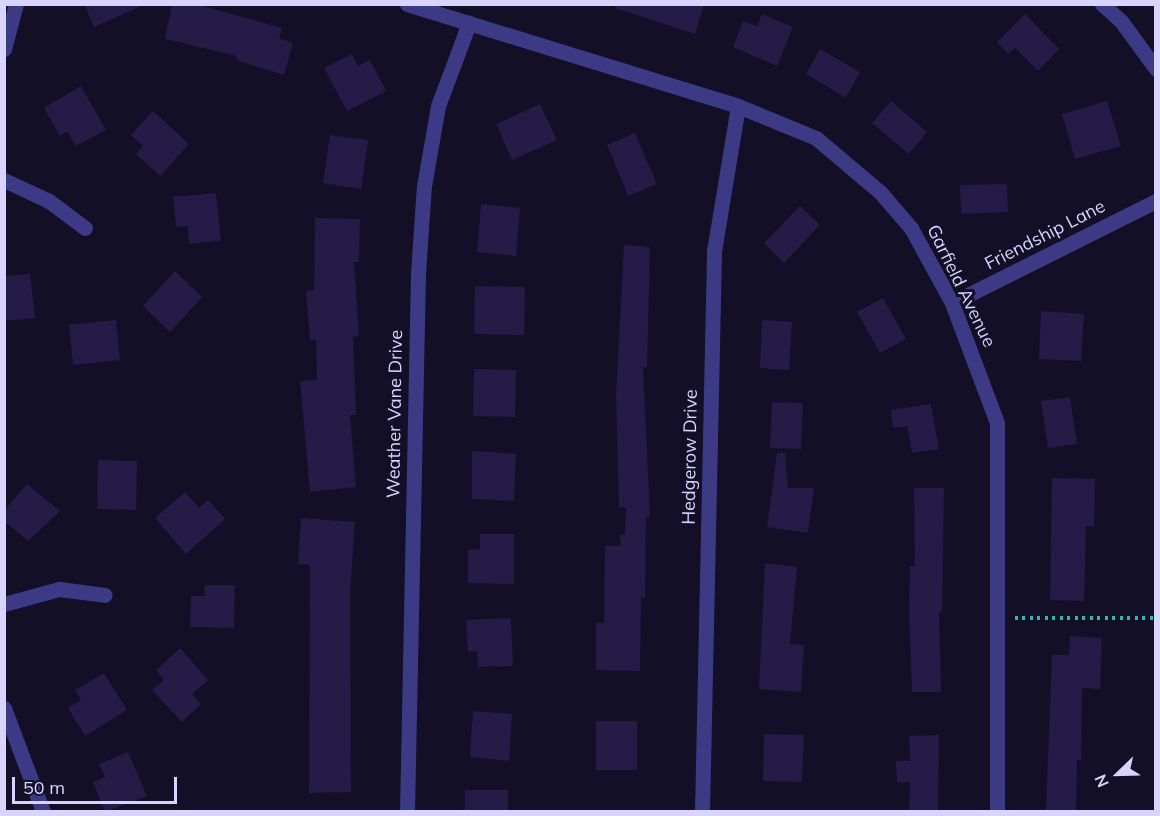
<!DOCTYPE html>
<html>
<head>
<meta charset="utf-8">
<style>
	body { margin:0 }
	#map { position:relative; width:1160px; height:816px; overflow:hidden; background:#130f26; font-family:Mulish,sans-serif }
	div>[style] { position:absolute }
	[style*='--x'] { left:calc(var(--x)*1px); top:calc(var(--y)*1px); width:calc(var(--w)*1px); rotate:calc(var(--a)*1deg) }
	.building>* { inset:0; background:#241b47 }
	.path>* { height:4px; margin-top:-2px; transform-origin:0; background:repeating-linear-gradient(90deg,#2fb8b0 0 3px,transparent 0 7.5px) }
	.street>* { height:15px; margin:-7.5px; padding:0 7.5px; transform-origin:7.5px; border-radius:7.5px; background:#3d3a85 }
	span { translate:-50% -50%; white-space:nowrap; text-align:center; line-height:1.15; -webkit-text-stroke:6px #130f26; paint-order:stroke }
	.street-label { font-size:18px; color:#d9d4ff }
	.frame { position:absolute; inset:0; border:6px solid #d9d4ff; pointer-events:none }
	.north { position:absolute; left:1088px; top:744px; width:60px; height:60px; -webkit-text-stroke:4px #130f26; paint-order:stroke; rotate:247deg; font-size:16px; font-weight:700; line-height:24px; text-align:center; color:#d9d4ff }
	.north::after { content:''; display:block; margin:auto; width:21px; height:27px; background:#d9d4ff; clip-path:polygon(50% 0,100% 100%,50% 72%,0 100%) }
	.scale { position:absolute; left:12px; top:777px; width:165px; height:27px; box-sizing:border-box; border:3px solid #d9d4ff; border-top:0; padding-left:8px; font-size:18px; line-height:21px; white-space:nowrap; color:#d9d4ff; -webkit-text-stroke:4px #130f26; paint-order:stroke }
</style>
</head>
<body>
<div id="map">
	<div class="building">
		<i style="clip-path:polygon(84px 4px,146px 4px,94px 27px)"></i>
		<i style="clip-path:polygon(172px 4px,196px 4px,282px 28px,279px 38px,293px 43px,284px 75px,236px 60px,237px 56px,165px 39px)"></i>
		<i style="clip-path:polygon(616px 4px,704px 4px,695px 34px,615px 8px)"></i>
		<i style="clip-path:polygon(762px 14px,793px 27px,777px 66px,733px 47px,743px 21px,757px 26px)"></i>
		<i style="clip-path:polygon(1025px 14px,1059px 49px,1038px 71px,1015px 48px,1008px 54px,997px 42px)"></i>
		<i style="clip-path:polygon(820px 49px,860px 72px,846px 98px,806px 74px)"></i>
		<i style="clip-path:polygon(352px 54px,358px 66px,370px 60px,386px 91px,347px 111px,324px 68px)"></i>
		<i style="clip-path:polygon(81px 86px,106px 130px,76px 146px,67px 131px,60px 136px,44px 108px)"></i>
		<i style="clip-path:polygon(891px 101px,927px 132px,909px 154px,872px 123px)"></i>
		<i style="clip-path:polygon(1107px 101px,1121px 146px,1075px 159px,1062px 114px)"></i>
		<i style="clip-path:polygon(540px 104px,557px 140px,512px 160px,496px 124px)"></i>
		<i style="clip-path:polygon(153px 111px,189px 144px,160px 176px,136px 154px,143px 146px,131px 135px)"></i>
		<i style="clip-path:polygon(635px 133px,657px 184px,628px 196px,607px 145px)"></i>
		<i style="clip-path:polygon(330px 135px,368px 140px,361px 189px,323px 183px)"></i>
		<i style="clip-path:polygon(1007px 184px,1008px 212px,961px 214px,960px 185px)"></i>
		<i style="clip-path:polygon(216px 193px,221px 241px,189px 244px,188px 226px,176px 227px,173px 197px)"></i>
		<i style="clip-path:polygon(481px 204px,520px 208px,516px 256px,477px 252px)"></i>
		<i style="clip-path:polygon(800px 206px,820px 225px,784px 263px,764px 243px)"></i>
		<i style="clip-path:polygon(315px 218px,360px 219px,359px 262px,354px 262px,359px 336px,353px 337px,356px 415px,350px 415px,356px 487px,310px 492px,300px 381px,317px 380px,316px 340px,310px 340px,306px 291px,314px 290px)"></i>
		<i style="clip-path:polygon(624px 245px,650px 247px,647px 367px,643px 367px,650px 517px,646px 517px,645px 598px,641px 598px,640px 671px,596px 670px,596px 623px,604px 623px,605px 546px,621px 546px,620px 535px,625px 535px,626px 508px,619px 507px,616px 395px)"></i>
		<i style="clip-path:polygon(175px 271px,202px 297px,170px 332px,143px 306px)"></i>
		<i style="clip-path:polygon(30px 274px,35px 318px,4px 321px,4px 276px)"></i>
		<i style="clip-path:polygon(475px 286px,525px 287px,524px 335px,474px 334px)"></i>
		<i style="clip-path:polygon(883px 298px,906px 339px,880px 353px,857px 312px)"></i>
		<i style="clip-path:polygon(1041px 311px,1084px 314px,1081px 361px,1039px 359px)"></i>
		<i style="clip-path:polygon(116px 320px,120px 360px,73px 365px,69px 325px)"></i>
		<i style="clip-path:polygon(762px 320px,792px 322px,789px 370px,760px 368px)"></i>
		<i style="clip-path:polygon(474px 369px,516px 370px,515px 417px,473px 416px)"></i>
		<i style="clip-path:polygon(1070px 397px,1077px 444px,1048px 448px,1041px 401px)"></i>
		<i style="clip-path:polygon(772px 402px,803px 403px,801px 449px,770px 448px)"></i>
		<i style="clip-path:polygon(931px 404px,939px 449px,912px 453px,907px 426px,893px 428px,891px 410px)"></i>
		<i style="clip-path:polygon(472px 451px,516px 454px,514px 501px,472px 499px)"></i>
		<i style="clip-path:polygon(777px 453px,785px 453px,788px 488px,814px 488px,808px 533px,767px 527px)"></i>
		<i style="clip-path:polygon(98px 460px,137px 461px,136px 510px,97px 509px)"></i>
		<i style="clip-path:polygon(1052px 478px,1095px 479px,1094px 527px,1086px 526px,1084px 601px,1050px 600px)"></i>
		<i style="clip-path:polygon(27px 484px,60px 511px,28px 541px,4px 521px,4px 511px)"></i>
		<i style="clip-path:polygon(914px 488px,944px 488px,942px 612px,939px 612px,941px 692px,912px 692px,909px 611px,910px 566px,915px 566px)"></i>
		<i style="clip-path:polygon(185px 492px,199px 508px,208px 500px,225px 519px,186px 554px,155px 518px)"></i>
		<i style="clip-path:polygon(301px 518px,355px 522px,350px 593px,351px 792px,309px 793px,310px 565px,298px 564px)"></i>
		<i style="clip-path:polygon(480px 534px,514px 534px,514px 584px,468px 583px,468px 550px,480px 549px)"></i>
		<i style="clip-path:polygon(765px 563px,797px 567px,790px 644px,804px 645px,801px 692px,759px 689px)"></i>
		<i style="clip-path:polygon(205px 585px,235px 585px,234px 628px,190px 627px,191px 596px,204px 596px)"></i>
		<i style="clip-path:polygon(511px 618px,513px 666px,478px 667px,477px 651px,468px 652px,466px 620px)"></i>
		<i style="clip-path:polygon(1070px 636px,1102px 638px,1100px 689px,1082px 688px,1081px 760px,1077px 760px,1076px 812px,1046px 812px,1052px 655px,1069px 655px)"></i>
		<i style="clip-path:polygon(180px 648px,208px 680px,192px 694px,201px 704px,182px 722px,152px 690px,164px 680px,156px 670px)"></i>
		<i style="clip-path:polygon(104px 673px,127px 710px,85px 736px,68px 708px,81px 700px,75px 690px)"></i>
		<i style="clip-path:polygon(473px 711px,512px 714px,509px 761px,470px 757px)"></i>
		<i style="clip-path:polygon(596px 721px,637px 721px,637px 770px,596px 770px)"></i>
		<i style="clip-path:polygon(764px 734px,804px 735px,802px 782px,763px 781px)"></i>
		<i style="clip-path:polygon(939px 735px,938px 812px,909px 812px,910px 782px,897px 782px,896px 761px,910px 761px,909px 736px)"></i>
		<i style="clip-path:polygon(128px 752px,147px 796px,105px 812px,93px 782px,105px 777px,99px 764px)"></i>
		<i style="clip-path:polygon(465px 790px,508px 790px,508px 812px,465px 812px)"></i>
	</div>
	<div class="path">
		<i style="--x:1015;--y:618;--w:141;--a:0"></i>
	</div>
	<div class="street">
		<i style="--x:407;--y:4;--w:346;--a:17.1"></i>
		<i style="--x:738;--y:106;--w:84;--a:22.3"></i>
		<i style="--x:816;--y:138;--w:84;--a:40.2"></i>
		<i style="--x:880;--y:192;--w:48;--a:49.3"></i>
		<i style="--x:911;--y:228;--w:85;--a:61.3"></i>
		<i style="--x:952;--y:303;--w:128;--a:69.4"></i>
		<i style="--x:997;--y:423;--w:389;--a:90"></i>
		<i style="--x:1102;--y:4;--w:25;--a:42"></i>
		<i style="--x:1121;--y:21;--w:59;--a:53.9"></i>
		<i style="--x:4;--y:49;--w:47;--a:-75.1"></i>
		<i style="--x:4;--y:180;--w:50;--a:25"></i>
		<i style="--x:49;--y:201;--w:45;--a:36.9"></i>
		<i style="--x:952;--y:303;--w:228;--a:-26.6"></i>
		<i style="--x:4;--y:604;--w:57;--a:-15.3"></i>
		<i style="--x:59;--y:589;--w:46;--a:7.4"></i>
		<i style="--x:4;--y:708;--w:111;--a:69.4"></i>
		<i style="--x:407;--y:812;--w:539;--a:-88.83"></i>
		<i style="--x:418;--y:273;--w:87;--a:-86.1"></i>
		<i style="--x:424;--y:186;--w:81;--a:-80.1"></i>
		<i style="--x:438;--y:106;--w:89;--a:-69.5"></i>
		<i style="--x:702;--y:812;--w:561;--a:-88.77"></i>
		<i style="--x:714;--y:251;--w:147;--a:-80.6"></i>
	</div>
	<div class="street-label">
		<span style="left:1045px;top:235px;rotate:-27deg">Friendship Lane</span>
		<span style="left:961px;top:286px;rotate:64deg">Garfield Avenue</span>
		<span style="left:395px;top:414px;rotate:-89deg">Weather Vane Drive</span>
		<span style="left:690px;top:457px;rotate:-89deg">Hedgerow Drive</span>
	</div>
	<div class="frame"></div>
	<div class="north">N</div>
	<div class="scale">50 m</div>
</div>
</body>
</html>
